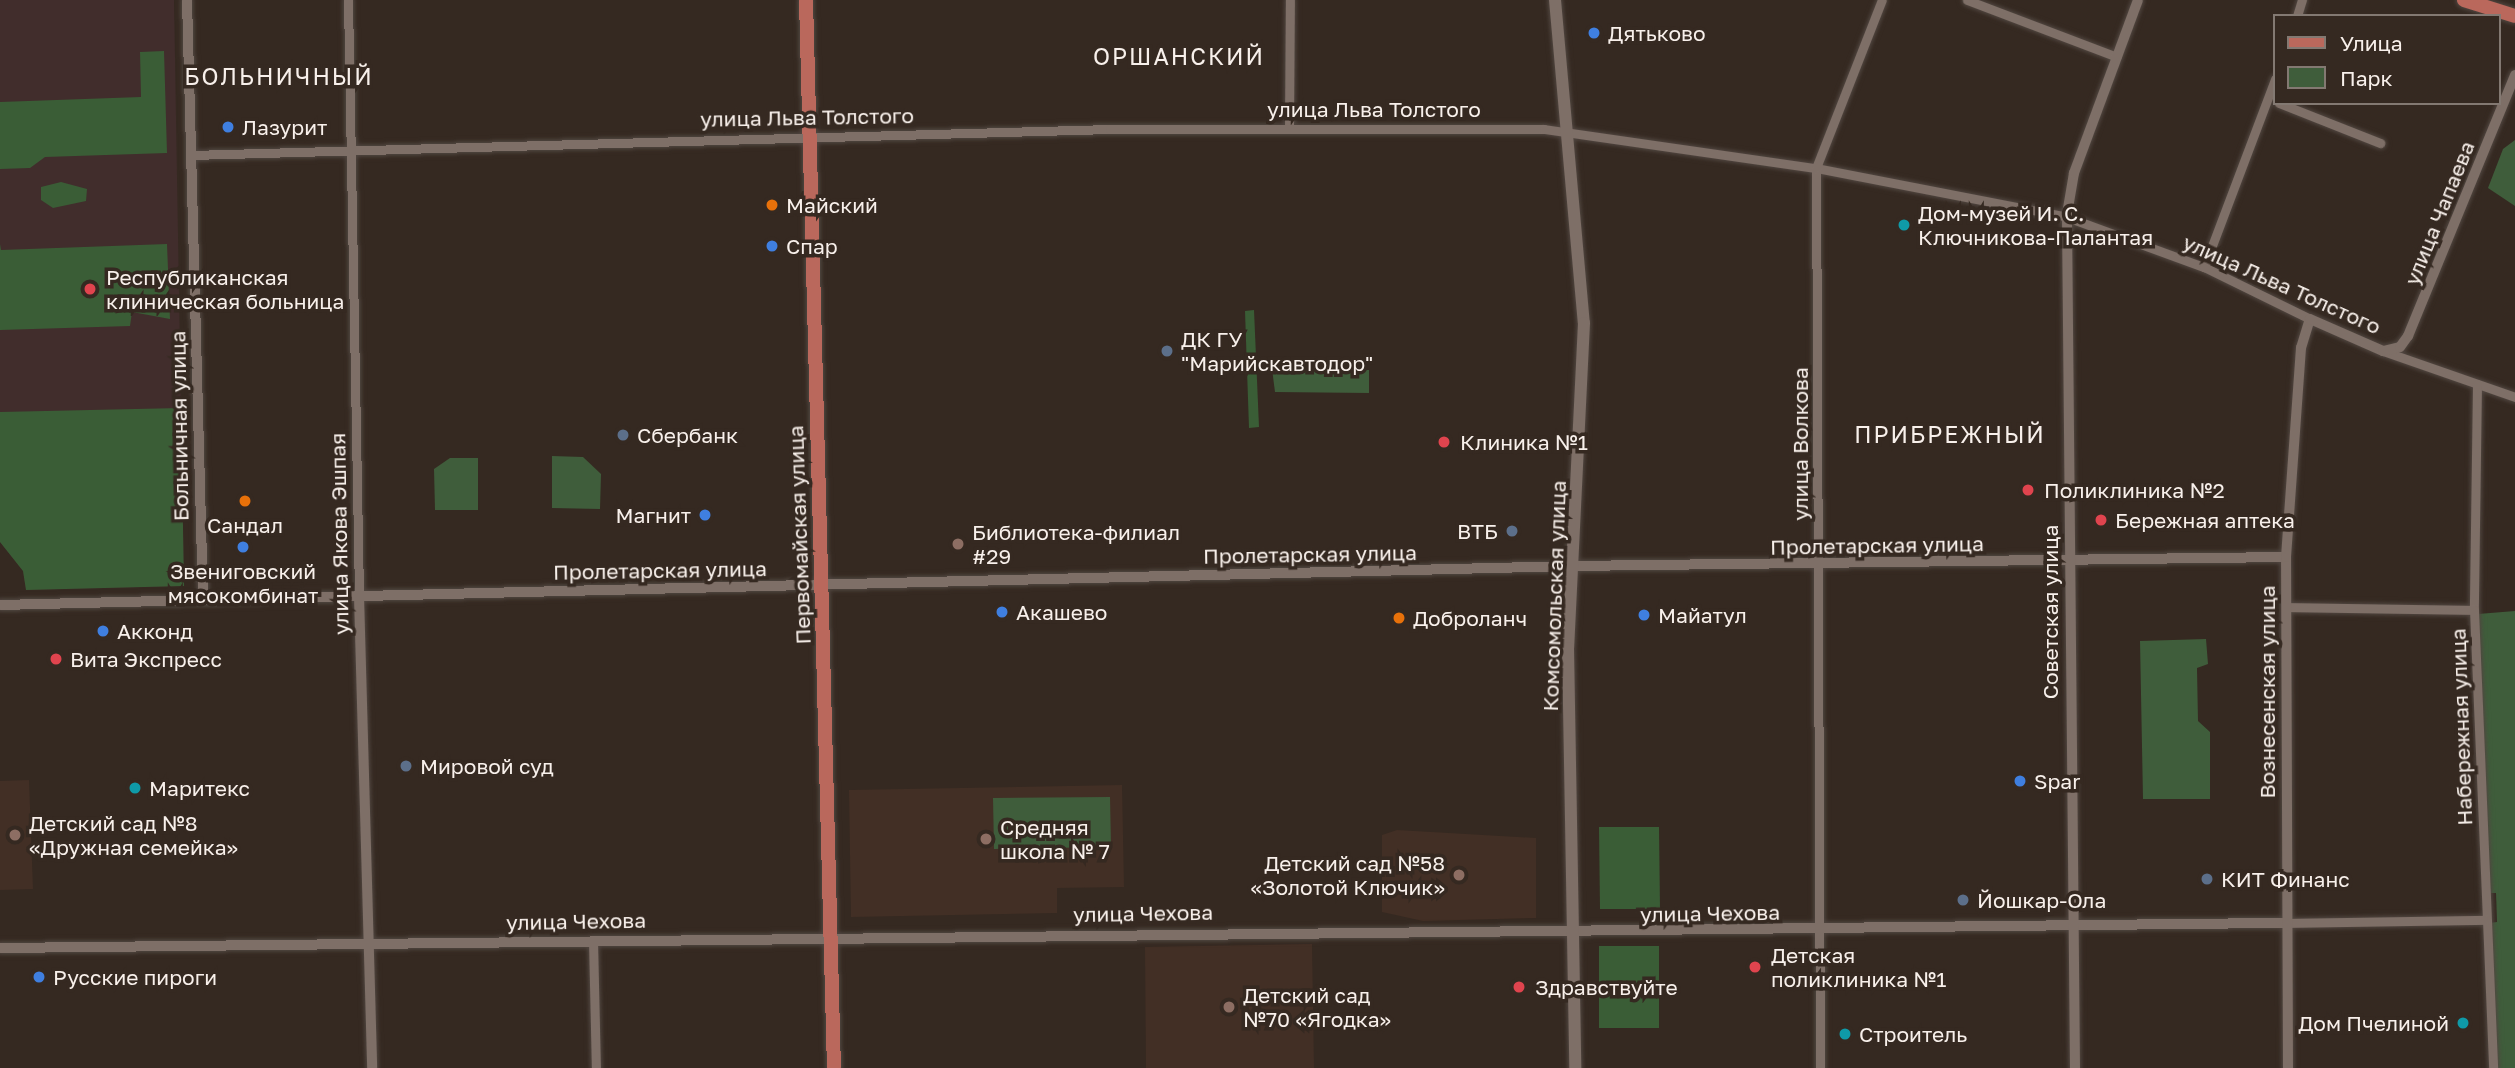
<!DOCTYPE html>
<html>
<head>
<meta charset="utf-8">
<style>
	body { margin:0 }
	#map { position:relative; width:2515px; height:1068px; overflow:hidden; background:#352921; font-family:"Golos Text",sans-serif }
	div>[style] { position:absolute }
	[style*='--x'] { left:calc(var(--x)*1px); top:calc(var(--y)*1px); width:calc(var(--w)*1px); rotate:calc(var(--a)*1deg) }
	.built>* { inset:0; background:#422f25 }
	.medical>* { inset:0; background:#412d2c }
	.green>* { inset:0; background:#3f5d3b }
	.forest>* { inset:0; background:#3a5d36 }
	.roads { filter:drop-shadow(0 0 2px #514741) drop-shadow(0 0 2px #514741) }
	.minor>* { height:9px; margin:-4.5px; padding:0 4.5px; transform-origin:4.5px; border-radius:4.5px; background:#7e6f67 }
	.tertiary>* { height:10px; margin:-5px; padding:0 5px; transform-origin:5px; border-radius:5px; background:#7e6f67 }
	.secondary>* { height:12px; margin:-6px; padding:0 6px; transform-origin:6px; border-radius:6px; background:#7e6f67 }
	.primary>* { height:14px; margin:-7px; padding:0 7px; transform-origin:7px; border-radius:7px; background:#ba685c }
	.dots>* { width:19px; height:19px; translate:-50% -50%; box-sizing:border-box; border:4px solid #352921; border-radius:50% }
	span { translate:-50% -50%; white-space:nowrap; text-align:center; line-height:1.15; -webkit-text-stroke:7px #352921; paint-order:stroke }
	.poi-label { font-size:21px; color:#f8f0eb }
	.left { translate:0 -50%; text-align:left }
	.right { translate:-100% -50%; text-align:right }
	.street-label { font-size:21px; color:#f8f0eb }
	.neighbourhood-label { font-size:23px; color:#f8f0eb; letter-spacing:2px }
	.legend { position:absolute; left:2273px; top:14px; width:228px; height:91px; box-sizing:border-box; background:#352921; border:2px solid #837972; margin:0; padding:9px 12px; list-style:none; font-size:21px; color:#f8f0eb }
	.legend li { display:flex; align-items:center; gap:14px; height:35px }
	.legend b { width:35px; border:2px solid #837972 }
</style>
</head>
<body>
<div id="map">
	<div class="built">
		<i style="clip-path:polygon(29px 780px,33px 889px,0 890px,0 781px)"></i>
		<i style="clip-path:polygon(1122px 785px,1124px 887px,1057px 888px,1057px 913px,851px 917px,849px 790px)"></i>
		<i style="clip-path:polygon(1397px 830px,1536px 838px,1536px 918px,1423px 921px,1382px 912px,1382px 835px)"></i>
		<i style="clip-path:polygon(1312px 944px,1314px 1068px,1146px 1068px,1145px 947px)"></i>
	</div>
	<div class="medical">
		<i style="clip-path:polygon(0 0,174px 0,184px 586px,26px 590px,23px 571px,0 542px)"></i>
	</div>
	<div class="green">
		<i style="clip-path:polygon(2515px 140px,2515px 206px,2488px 188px,2503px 149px)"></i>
		<i style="clip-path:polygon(1272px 369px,1369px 370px,1369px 393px,1275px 392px)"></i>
		<i style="clip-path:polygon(552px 456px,583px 457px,601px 474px,600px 509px,552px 508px)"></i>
		<i style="clip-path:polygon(450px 458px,478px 458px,478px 510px,435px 510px,434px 469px)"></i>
		<i style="clip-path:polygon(2515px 611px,2515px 1068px,2496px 1068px,2489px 923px,2497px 922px,2496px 893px,2487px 893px,2478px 614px)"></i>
		<i style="clip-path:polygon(2206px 639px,2208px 664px,2197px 668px,2198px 721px,2210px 732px,2210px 799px,2143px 799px,2140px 641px)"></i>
		<i style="clip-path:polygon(1110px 797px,1111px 847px,994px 849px,993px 798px)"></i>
	</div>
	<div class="forest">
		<i style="clip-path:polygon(164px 51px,167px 153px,45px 157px,30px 168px,0 169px,0 102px,141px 97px,140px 52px)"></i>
		<i style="clip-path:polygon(61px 182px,87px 189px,86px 201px,53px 208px,41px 200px,41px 187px)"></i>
		<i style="clip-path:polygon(0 244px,1px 250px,167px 244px,170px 319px,132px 312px,130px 326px,0 330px)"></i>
		<i style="clip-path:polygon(1254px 310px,1259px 427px,1249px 428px,1245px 311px)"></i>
		<i style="clip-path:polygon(181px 408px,184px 586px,26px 590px,23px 571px,0 542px,0 412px)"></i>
		<i style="clip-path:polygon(1599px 827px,1659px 827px,1660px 909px,1600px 909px)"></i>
		<i style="clip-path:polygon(1599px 946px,1659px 946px,1659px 1028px,1599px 1028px)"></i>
	</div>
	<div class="roads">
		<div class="minor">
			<i style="--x:348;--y:0;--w:596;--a:88.94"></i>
			<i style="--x:1967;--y:0;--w:160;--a:20.8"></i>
			<i style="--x:2297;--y:16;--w:17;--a:-73"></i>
			<i style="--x:2279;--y:103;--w:109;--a:21.6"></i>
			<i style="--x:1289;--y:128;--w:128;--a:-89.6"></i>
			<i style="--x:191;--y:155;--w:919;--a:-1.62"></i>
			<i style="--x:1110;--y:129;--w:434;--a:0"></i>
			<i style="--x:1544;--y:129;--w:275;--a:8.2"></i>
			<i style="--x:1816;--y:168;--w:256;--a:11"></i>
			<i style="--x:2067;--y:217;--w:146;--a:20.1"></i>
			<i style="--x:2204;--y:267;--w:118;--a:26.1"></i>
			<i style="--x:2204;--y:267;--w:201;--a:-69.3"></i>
			<i style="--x:2383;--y:351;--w:140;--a:19.2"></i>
			<i style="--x:2477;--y:384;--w:226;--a:90.8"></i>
			<i style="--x:2474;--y:610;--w:458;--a:87.6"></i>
			<i style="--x:2286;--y:607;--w:188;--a:0.9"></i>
			<i style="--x:2287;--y:923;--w:199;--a:-0.9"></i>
			<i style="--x:593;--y:940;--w:128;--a:88.7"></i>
			<i style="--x:1820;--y:1068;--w:900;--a:-90.25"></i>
			<i style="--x:1816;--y:168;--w:180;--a:-68.6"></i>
		</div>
		<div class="tertiary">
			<i style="--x:187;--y:0;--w:600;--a:88.47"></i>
			<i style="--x:359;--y:596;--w:472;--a:88.4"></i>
			<i style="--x:0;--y:605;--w:1571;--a:-1.42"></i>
			<i style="--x:1571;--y:566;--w:715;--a:-0.72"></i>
			<i style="--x:0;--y:948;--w:2287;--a:-0.63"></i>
			<i style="--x:2075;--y:1068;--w:854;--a:-90.54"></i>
			<i style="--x:2067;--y:214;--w:42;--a:-80.3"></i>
			<i style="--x:2074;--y:173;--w:184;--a:-69.7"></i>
			<i style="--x:2288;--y:1068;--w:511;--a:-90.22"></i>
			<i style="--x:2286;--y:557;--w:210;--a:-85.9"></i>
			<i style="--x:2301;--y:348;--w:30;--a:-73"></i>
			<i style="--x:2310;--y:319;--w:80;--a:23.7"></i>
			<i style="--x:2383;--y:351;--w:17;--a:-13"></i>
			<i style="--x:2400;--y:347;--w:14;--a:-54"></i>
			<i style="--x:2408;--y:336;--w:282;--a:-67.7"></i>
		</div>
		<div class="secondary">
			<i style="--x:1555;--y:0;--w:324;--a:84.9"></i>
			<i style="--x:1584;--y:323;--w:325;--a:92.8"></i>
			<i style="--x:1568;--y:648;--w:420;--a:89"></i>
		</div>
		<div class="primary">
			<i style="--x:806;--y:0;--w:1068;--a:88.5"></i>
			<i style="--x:2464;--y:0;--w:53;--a:17.4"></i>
		</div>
	</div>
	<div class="dots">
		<i style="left:1594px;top:33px;background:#3f7fe0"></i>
		<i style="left:228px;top:127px;background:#3f7fe0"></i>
		<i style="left:772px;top:205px;background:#e8710a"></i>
		<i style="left:1904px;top:225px;background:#0f9aa8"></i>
		<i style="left:772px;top:246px;background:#3f7fe0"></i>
		<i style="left:90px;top:289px;background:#e0444e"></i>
		<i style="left:1167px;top:351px;background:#5c6f8a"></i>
		<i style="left:623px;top:435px;background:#5c6f8a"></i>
		<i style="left:1444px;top:442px;background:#e0444e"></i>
		<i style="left:2028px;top:490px;background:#e0444e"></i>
		<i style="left:245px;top:501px;background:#e8710a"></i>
		<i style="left:705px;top:515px;background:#3f7fe0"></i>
		<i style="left:2101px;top:520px;background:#e0444e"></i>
		<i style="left:1512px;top:531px;background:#5c6f8a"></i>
		<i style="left:958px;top:544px;background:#8d6e63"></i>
		<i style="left:243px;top:547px;background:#3f7fe0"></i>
		<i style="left:1002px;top:612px;background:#3f7fe0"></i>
		<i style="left:1644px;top:615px;background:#3f7fe0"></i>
		<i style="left:1399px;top:618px;background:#e8710a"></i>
		<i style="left:103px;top:631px;background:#3f7fe0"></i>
		<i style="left:56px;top:659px;background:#e0444e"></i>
		<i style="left:406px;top:766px;background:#5c6f8a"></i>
		<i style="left:2020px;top:781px;background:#3f7fe0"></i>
		<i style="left:135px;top:788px;background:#0f9aa8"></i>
		<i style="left:15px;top:835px;background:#8d6e63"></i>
		<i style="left:986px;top:839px;background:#8d6e63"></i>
		<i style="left:1459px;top:875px;background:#8d6e63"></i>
		<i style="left:2207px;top:879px;background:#5c6f8a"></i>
		<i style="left:1963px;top:900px;background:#5c6f8a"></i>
		<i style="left:1755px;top:967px;background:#e0444e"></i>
		<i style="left:39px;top:977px;background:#3f7fe0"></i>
		<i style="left:1519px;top:987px;background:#e0444e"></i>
		<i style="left:1229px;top:1007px;background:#8d6e63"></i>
		<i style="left:2463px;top:1023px;background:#0f9aa8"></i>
		<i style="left:1845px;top:1034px;background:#0f9aa8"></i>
	</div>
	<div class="poi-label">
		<span class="left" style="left:1608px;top:33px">Дятьково</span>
		<span class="left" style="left:242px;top:127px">Лазурит</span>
		<span class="left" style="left:786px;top:205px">Майский</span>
		<span class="left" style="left:1918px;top:225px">Дом-музей И. С.<br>Ключникова-Палантая</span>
		<span class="left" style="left:786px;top:246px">Спар</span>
		<span class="left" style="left:106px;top:289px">Республиканская<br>клиническая больница</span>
		<span class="left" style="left:1181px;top:351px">ДК ГУ<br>"Марийскавтодор"</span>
		<span class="left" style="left:637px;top:435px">Сбербанк</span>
		<span class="left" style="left:1460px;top:442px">Клиника №1</span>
		<span class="left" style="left:2044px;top:490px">Поликлиника №2</span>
		<span class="right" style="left:691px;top:515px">Магнит</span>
		<span class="left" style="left:2115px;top:520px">Бережная аптека</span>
		<span style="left:245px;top:525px">Сандал</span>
		<span class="right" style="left:1498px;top:531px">ВТБ</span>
		<span class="left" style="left:972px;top:544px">Библиотека-филиал<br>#29</span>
		<span style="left:243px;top:583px">Звениговский<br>мясокомбинат</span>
		<span class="left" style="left:1016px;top:612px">Акашево</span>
		<span class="left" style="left:1658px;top:615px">Майатул</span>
		<span class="left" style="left:1413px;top:618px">Доброланч</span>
		<span class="left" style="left:117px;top:631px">Акконд</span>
		<span class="left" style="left:70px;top:659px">Вита Экспресс</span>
		<span class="left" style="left:420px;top:766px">Мировой суд</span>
		<span class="left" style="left:2034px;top:781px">Spar</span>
		<span class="left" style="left:149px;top:788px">Маритекс</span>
		<span class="left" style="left:29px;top:835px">Детский сад №8<br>«Дружная семейка»</span>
		<span class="left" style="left:1000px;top:839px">Средняя<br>школа № 7</span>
		<span class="right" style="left:1445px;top:875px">Детский сад №58<br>«Золотой Ключик»</span>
		<span class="left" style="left:2221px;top:879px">КИТ Финанс</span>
		<span class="left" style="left:1977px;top:900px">Йошкар-Ола</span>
		<span class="left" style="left:1771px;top:967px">Детская<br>поликлиника №1</span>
		<span class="left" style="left:53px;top:977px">Русские пироги</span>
		<span class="left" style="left:1535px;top:987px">Здравствуйте</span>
		<span class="left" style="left:1243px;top:1007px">Детский сад<br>№70 «Ягодка»</span>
		<span class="right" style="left:2449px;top:1023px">Дом Пчелиной</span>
		<span class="left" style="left:1859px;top:1034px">Строитель</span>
	</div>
	<div class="street-label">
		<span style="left:1374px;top:109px">улица Льва Толстого</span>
		<span style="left:807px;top:117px;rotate:-1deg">улица Льва Толстого</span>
		<span style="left:2439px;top:213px;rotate:-68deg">улица Чапаева</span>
		<span style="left:2282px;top:284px;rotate:24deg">улица Льва Толстого</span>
		<span style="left:179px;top:426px;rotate:-91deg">Больничная улица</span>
		<span style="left:1800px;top:444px;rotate:-90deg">улица Волкова</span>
		<span style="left:339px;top:534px;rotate:-91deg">улица Якова Эшпая</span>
		<span style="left:799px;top:535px;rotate:-92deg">Первомайская улица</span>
		<span style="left:1877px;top:545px;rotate:-1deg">Пролетарская улица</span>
		<span style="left:1310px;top:554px;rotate:-1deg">Пролетарская улица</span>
		<span style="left:660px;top:570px;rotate:-1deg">Пролетарская улица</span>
		<span style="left:1554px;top:596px;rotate:-88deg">Комсомольская улица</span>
		<span style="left:2050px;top:612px;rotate:-90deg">Советская улица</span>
		<span style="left:2267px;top:692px;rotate:-90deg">Вознесенская улица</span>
		<span style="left:2461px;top:727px;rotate:-92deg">Набережная улица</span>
		<span style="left:1143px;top:913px;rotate:-1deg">улица Чехова</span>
		<span style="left:1710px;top:913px;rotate:-1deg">улица Чехова</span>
		<span style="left:576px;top:921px;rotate:-1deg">улица Чехова</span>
	</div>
	<div class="neighbourhood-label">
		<span style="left:1179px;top:56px">ОРШАНСКИЙ</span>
		<span style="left:279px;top:76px">БОЛЬНИЧНЫЙ</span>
		<span style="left:1950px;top:434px">ПРИБРЕЖНЫЙ</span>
	</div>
	<ul class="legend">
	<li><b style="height:9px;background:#ba685c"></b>Улица</li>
	<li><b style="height:19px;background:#3f5d3b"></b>Парк</li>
	</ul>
</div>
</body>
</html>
